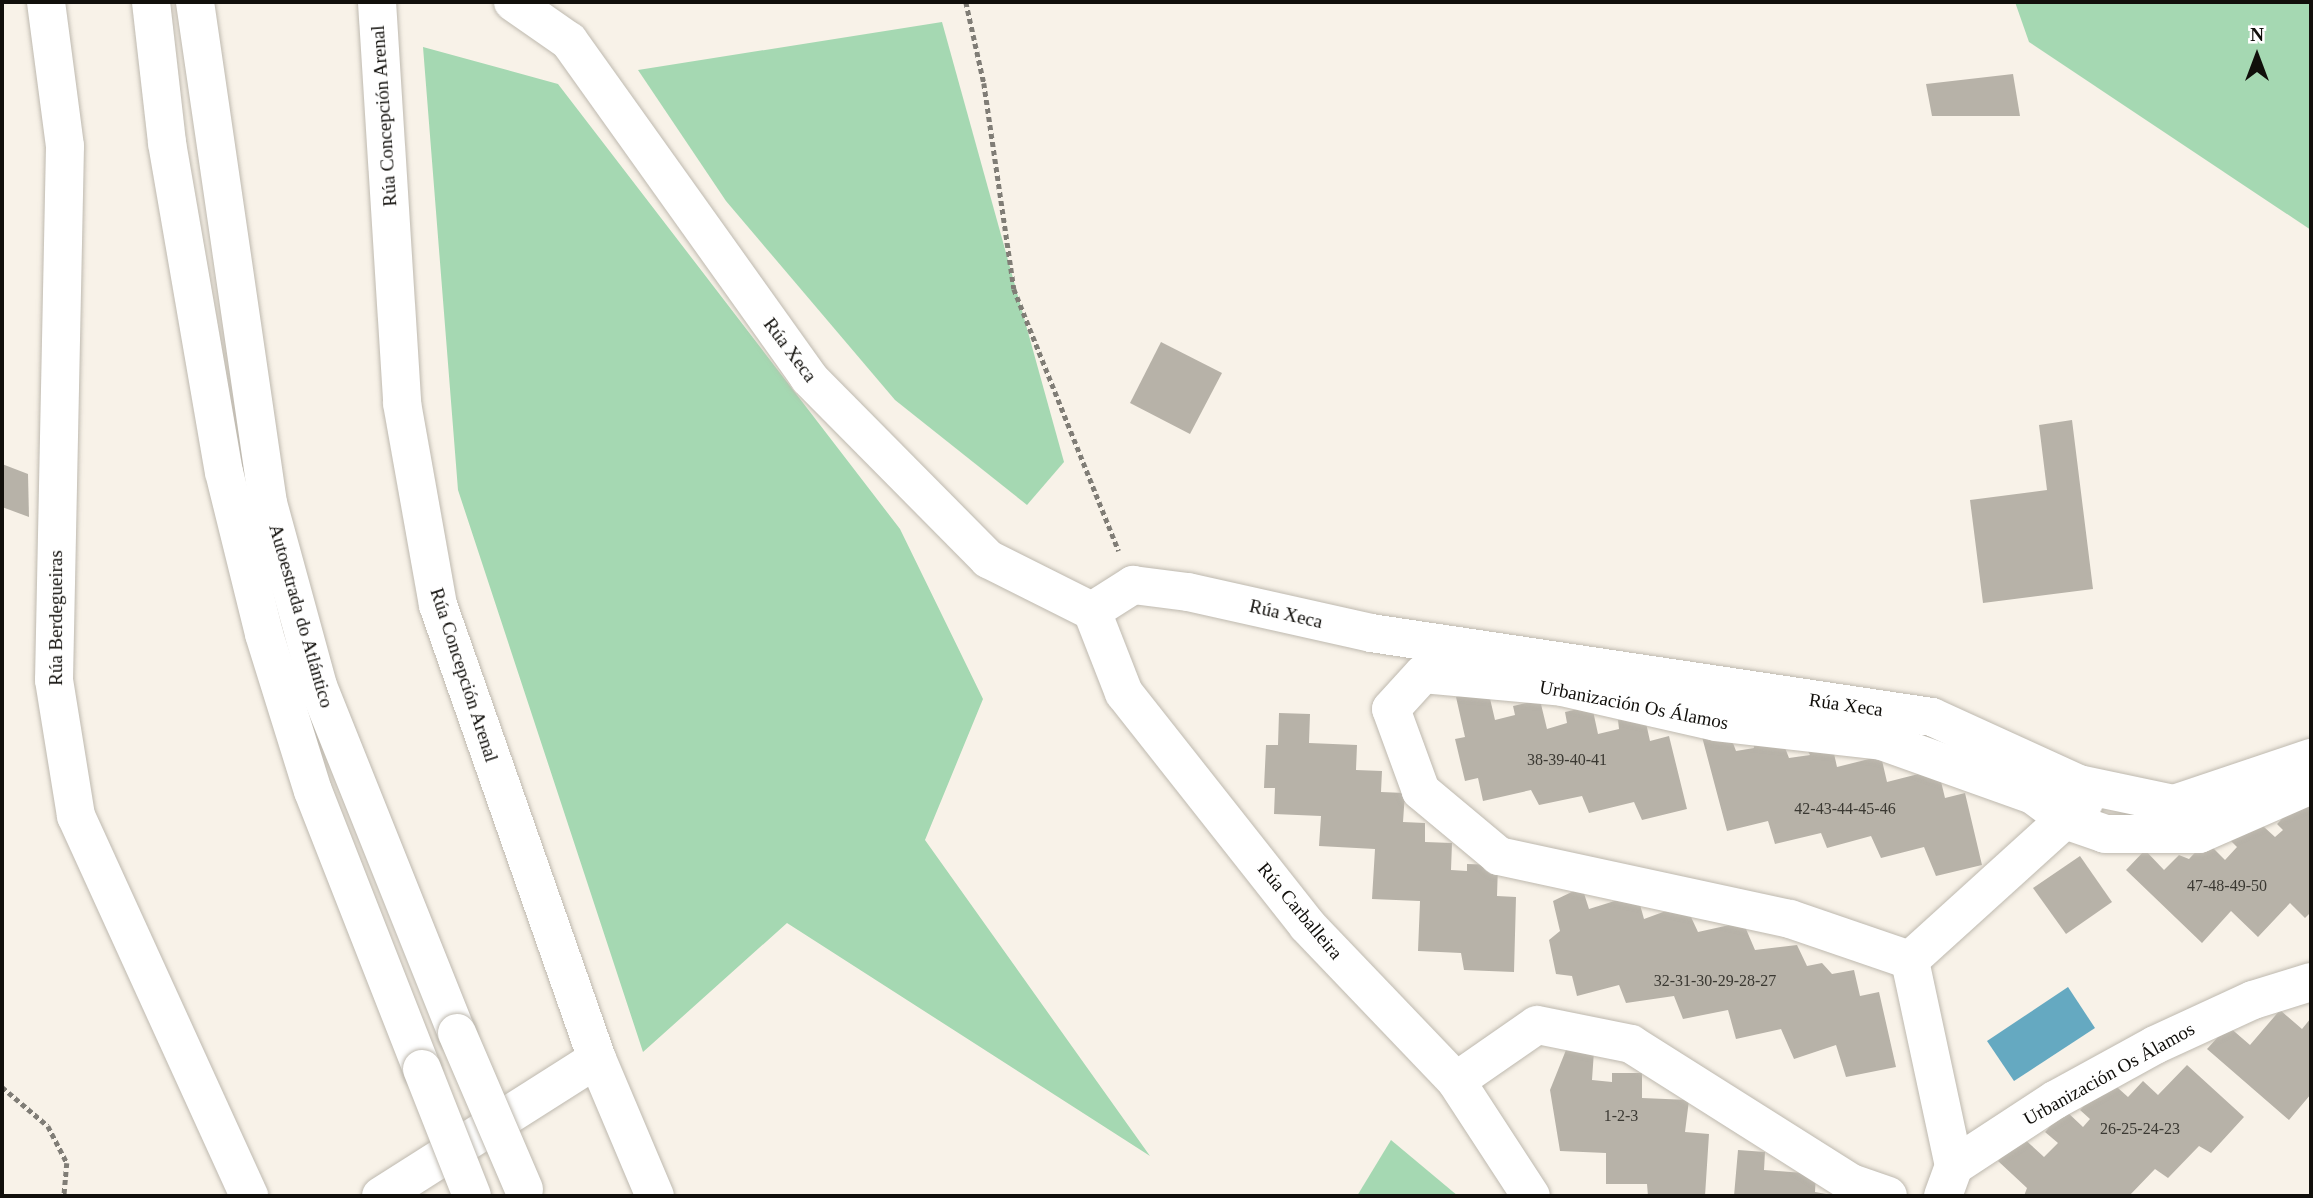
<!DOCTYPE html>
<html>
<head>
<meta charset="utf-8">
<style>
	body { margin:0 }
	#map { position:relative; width:2313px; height:1198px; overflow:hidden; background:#f8f2e8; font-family:"Times New Roman",serif }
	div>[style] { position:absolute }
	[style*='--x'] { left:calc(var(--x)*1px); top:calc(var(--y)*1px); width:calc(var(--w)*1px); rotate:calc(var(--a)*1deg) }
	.green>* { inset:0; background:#a5d8b2 }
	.water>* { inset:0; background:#65a9c1 }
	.building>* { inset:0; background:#b7b2a8 }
	.path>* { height:4.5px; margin-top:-2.25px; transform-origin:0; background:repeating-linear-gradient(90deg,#807d76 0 5px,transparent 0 8.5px) }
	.roads { filter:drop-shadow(0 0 2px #beb9af) drop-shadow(0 0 2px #beb9af) }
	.minor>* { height:38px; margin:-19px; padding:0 19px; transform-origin:19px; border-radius:19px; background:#fff }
	.highway>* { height:38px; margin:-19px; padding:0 19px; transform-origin:19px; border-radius:19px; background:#fff }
	.bridges { filter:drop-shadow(0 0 2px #beb9af) drop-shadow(0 0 2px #beb9af) }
	.highway-bridge>* { height:38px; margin:-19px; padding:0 19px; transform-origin:19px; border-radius:19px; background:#fff }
	span { translate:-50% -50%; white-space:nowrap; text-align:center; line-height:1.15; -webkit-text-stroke:7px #fff; paint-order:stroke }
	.number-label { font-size:16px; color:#3a3832 }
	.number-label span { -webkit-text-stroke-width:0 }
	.street-label { font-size:19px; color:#110f0b }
	.frame { position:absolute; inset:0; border:4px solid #110f0b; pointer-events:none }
	.north { position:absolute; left:2222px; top:21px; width:70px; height:70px; -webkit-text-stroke:5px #fff; paint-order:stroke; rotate:0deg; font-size:19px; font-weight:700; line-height:28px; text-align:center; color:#110f0b }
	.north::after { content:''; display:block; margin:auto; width:24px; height:32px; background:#110f0b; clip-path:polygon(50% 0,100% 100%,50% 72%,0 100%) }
</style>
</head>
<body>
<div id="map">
	<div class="green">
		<i style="clip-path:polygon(2015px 2px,2311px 2px,2311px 230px,2029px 42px)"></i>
		<i style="clip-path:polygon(942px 22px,1064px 462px,1027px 505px,895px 400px,726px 201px,638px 70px)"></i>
		<i style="clip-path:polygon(423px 47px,558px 84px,900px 529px,983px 699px,925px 840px,1150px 1156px,787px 923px,643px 1052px,458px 490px)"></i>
		<i style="clip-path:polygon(1391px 1140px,1458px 1196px,1357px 1196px)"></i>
	</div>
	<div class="water">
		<i style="clip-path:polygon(2068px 987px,2095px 1028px,2014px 1081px,1987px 1041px)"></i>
	</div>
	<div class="building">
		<i style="clip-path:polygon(2013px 74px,2020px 116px,1932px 116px,1926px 84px)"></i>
		<i style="clip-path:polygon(1161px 342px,1222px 373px,1190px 434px,1130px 403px)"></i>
		<i style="clip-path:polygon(2072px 420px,2093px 589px,1983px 603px,1970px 500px,2047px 490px,2039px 425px)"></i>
		<i style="clip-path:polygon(2px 464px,28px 474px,29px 517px,2px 507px)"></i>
		<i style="clip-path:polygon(1488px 690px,1495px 720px,1515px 715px,1513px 706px,1540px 700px,1547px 729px,1567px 723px,1565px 712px,1592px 706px,1598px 734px,1619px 729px,1618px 720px,1644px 714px,1650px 741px,1669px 736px,1687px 809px,1642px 820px,1634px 802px,1589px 813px,1582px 796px,1539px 805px,1531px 790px,1483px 801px,1478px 778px,1465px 781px,1455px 739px,1465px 737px,1456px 697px)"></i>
		<i style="clip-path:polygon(1279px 713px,1310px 714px,1309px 743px,1357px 745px,1356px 770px,1382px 771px,1381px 792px,1405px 793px,1403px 822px,1425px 823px,1425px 842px,1452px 843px,1451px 870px,1467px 871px,1467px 864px,1498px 865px,1497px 896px,1516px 897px,1514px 972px,1464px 970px,1461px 953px,1418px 951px,1420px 901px,1372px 899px,1375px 849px,1319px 846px,1321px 816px,1274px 814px,1275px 788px,1264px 788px,1266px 745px,1278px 745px)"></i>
		<i style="clip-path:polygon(1728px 730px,1736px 751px,1754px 748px,1753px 740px,1780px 735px,1789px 758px,1810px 755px,1805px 746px,1831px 740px,1837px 767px,1881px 756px,1887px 782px,1938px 769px,1945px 798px,1965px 793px,1982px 865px,1936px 876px,1924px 847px,1881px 858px,1871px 836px,1827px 848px,1821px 833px,1775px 844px,1768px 821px,1727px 831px,1701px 733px)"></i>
		<i style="clip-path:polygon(2301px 799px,2311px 809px,2311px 912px,2305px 918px,2290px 903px,2258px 937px,2231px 911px,2202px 943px,2126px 870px,2145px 850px,2164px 870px,2179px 855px,2189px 859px,2206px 841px,2225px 860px,2237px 847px,2230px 840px,2253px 817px,2275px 837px,2283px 830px,2277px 824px)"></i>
		<i style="clip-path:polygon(2080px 856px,2112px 902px,2066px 934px,2033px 888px)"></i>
		<i style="clip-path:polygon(1582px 887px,1589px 909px,1637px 894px,1644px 919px,1685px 904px,1698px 932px,1743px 922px,1755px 950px,1797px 945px,1807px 966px,1822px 963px,1832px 974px,1854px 970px,1860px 996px,1879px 992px,1896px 1067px,1846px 1077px,1836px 1045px,1794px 1059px,1781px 1029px,1736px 1039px,1728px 1010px,1683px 1019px,1674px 996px,1626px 1003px,1619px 985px,1577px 996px,1572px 976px,1556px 974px,1549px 940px,1560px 931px,1553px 901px)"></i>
		<i style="clip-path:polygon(2280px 1010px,2302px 1029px,2311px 1018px,2311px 1094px,2289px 1120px,2207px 1049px,2228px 1026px,2250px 1045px)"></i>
		<i style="clip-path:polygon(1566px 1050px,1594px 1051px,1592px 1080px,1612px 1082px,1612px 1073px,1642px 1073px,1642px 1098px,1689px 1100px,1685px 1132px,1709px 1134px,1705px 1196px,1648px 1196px,1647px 1184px,1606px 1184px,1606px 1153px,1560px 1151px,1550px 1090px)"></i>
		<i style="clip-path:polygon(2187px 1065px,2244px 1117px,2211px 1153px,2199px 1146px,2168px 1178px,2155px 1169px,2129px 1196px,2024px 1196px,2027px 1188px,1998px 1161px,2021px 1136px,2044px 1157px,2058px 1143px,2045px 1132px,2065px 1110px,2083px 1127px,2090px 1119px,2080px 1110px,2109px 1080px,2128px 1097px,2143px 1081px,2158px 1095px)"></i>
		<i style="clip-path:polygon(1738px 1150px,1765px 1152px,1764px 1170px,1816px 1174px,1815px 1192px,1838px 1196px,1734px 1196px)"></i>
	</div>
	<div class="path">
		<i style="--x:966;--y:2;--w:83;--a:77.5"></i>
		<i style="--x:984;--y:83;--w:208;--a:81.7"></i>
		<i style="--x:1014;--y:289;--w:282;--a:68.2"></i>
		<i style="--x:2;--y:1087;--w:60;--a:40.3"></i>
		<i style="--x:48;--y:1126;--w:42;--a:62.8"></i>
		<i style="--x:67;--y:1163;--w:33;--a:95"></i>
	</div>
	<div class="roads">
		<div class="minor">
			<i style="--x:46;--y:2;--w:145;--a:82.5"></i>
			<i style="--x:65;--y:146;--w:534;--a:91.18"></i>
			<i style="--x:54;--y:680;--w:138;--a:80.8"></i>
			<i style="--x:76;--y:816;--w:418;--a:65.5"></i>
			<i style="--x:377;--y:2;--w:402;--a:86.4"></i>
			<i style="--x:402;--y:403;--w:205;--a:79.9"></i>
			<i style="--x:438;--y:605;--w:481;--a:70.7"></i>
			<i style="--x:597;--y:1059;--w:149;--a:67.1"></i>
			<i style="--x:513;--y:2;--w:68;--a:34.9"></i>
			<i style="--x:569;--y:41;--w:414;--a:54.5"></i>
			<i style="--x:809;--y:378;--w:255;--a:45.3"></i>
			<i style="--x:988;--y:559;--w:116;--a:26.6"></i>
			<i style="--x:1092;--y:611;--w:49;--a:-32.4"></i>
			<i style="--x:1133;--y:585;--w:55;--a:7.3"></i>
			<i style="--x:1188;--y:592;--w:188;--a:12.6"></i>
			<i style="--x:1371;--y:633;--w:567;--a:8.52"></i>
			<i style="--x:1932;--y:717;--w:162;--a:24.5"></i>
			<i style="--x:2079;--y:784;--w:97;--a:11.9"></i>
			<i style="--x:2174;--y:804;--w:145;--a:-18.6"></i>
			<i style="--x:1092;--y:611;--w:88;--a:68.7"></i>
			<i style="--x:1124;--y:693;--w:295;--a:51.7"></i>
			<i style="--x:1307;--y:925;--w:216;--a:46.3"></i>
			<i style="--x:1456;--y:1081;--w:137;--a:56.9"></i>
			<i style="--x:1910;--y:960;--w:235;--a:-42.2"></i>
			<i style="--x:1456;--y:1081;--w:98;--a:-34.7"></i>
			<i style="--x:1537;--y:1025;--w:96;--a:11.4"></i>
			<i style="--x:1631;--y:1044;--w:260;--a:32.3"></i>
			<i style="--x:1851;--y:1183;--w:39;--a:19"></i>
			<i style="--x:1954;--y:1166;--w:211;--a:-102.1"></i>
			<i style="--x:1910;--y:960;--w:127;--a:-161.1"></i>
			<i style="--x:1790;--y:919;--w:298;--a:-167.8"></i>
			<i style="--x:1499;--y:856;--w:102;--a:-140.2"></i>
			<i style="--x:1421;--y:791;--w:87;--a:-110.1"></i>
			<i style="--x:1391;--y:709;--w:47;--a:-47.6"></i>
			<i style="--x:1423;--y:674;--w:140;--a:5.3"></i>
			<i style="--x:1562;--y:687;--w:158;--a:12.8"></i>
			<i style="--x:1716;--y:722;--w:167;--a:6.5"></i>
			<i style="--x:1882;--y:741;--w:160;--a:19.7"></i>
			<i style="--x:2033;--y:795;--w:44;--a:36.6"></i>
			<i style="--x:2068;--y:821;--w:39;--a:19"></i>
			<i style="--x:2105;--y:834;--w:94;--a:0"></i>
			<i style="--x:2199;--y:834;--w:122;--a:-23.6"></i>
			<i style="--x:381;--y:1196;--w:256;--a:-32.4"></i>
			<i style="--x:1943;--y:1196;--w:32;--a:-70"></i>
			<i style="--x:1954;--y:1166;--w:121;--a:-33.2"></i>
			<i style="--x:2055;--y:1100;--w:114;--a:-28.8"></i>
			<i style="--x:2155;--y:1045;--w:108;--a:-24.7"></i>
			<i style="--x:2253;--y:1000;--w:61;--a:-17.2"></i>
		</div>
		<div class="highway">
			<i style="--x:151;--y:2;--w:142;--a:83.5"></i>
			<i style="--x:167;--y:143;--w:334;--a:80.2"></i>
			<i style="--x:224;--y:472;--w:167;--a:76.1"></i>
			<i style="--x:264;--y:634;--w:164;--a:72.7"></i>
			<i style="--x:313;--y:791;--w:299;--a:68.6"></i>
			<i style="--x:195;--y:2;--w:506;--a:81.71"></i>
			<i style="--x:268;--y:503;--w:190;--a:74.7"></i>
			<i style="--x:318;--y:686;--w:374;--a:68.2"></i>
		</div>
	</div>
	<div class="bridges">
		<div class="highway-bridge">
			<i style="--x:457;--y:1033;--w:170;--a:66.8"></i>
			<i style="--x:422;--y:1069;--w:136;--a:68.5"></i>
		</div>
	</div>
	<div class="number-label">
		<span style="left:1567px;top:760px">38-39-40-41</span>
		<span style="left:1845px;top:809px">42-43-44-45-46</span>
		<span style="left:2227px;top:886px">47-48-49-50</span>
		<span style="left:1715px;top:981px">32-31-30-29-28-27</span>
		<span style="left:1621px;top:1116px">1-2-3</span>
		<span style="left:2140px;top:1129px">26-25-24-23</span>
	</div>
	<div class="street-label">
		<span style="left:384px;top:116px;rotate:-94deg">Rúa Concepción Arenal</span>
		<span style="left:790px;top:350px;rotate:53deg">Rúa Xeca</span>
		<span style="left:1286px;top:614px;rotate:13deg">Rúa Xeca</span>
		<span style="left:301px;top:616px;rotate:74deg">Autoestrada do Atlántico</span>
		<span style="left:56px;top:618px;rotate:-90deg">Rúa Berdegueiras</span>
		<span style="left:464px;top:675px;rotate:72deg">Rúa Concepción Arenal</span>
		<span style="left:1634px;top:705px;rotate:11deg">Urbanización Os Álamos</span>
		<span style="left:1846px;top:705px;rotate:8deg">Rúa Xeca</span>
		<span style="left:1300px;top:911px;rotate:50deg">Rúa Carballeira</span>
		<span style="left:2109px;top:1074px;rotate:-29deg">Urbanización Os Álamos</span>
	</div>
	<div class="frame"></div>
	<div class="north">N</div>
</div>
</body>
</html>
